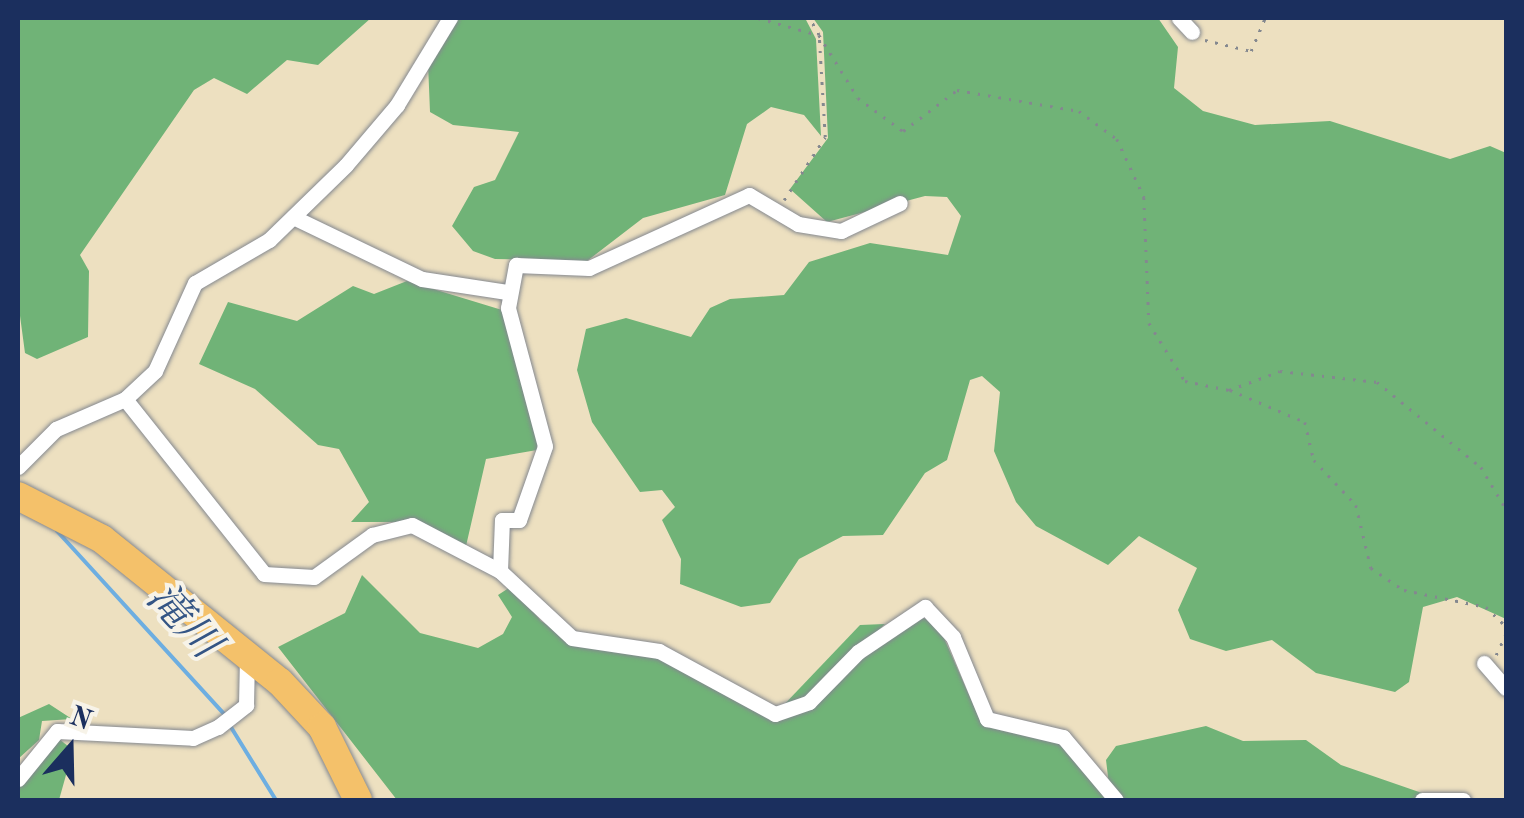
<!DOCTYPE html>
<html>
<head>
<meta charset="utf-8">
<style>
	body { margin:0 }
	#map { position:relative; width:1524px; height:818px; overflow:hidden; background:#ede0c0; font-family:"Old Standard TT","Noto Serif JP",serif }
	div>[style] { position:absolute }
	[style*='--x'] { left:calc(var(--x)*1px); top:calc(var(--y)*1px); width:calc(var(--w)*1px); rotate:calc(var(--a)*1deg) }
	.forest>* { inset:0; background:#70b377 }
	.stream>* { height:4px; margin:-2px; padding:0 2px; transform-origin:2px; border-radius:2px; background:#6daee1 }
	.path>* { height:2.5px; margin-top:-1.25px; transform-origin:0; background:repeating-linear-gradient(90deg,#84888f 0 2.5px,transparent 0 10.5px) }
	.roads { filter:drop-shadow(0 0 2px #84888f) drop-shadow(0 0 2px #84888f) }
	.minor>* { height:15px; margin:-7.5px; padding:0 7.5px; transform-origin:7.5px; border-radius:7.5px; background:#fff }
	.trunk>* { height:28px; margin:-14px; padding:0 14px; transform-origin:14px; border-radius:14px; background:#f4c16a }
	span { translate:-50% -50%; white-space:nowrap; text-align:center; line-height:1.15; -webkit-text-stroke:8px #f7f3e8; paint-order:stroke }
	.water-label { font-size:42px; color:#345585; font-style:italic }
	.frame { position:absolute; inset:0; border:20px solid #1b2f5e; pointer-events:none }
	.north { position:absolute; left:20px; top:698px; width:100px; height:100px; -webkit-text-stroke:8px #f7f3e8; paint-order:stroke; rotate:20deg; font-size:28px; font-weight:700; line-height:40px; text-align:center; color:#1b2f5e }
	.north::after { content:''; display:block; margin:auto; width:35px; height:45px; background:#1b2f5e; clip-path:polygon(50% 0,100% 100%,50% 72%,0 100%) }
</style>
</head>
<body>
<div id="map">
	<div class="forest">
		<i style="clip-path:polygon(18px 18px,371px 18px,318px 65px,287px 60px,247px 94px,214px 78px,194px 90px,80px 255px,89px 271px,88px 337px,37px 359px,25px 353px,18px 301px)"></i>
		<i style="clip-path:polygon(458px 18px,805px 18px,816px 39px,821px 136px,804px 115px,771px 107px,747px 124px,725px 195px,643px 218px,587px 261px,495px 259px,473px 251px,452px 226px,474px 187px,495px 180px,519px 132px,453px 125px,430px 112px,428px 63px)"></i>
		<i style="clip-path:polygon(813px 18px,1158px 18px,1178px 47px,1174px 88px,1203px 111px,1255px 125px,1330px 121px,1450px 159px,1490px 146px,1506px 153px,1506px 619px,1457px 597px,1423px 607px,1409px 682px,1395px 692px,1316px 673px,1272px 640px,1226px 651px,1190px 639px,1178px 610px,1197px 568px,1139px 536px,1108px 565px,1036px 526px,1016px 502px,994px 451px,1000px 392px,982px 376px,970px 380px,947px 460px,925px 473px,883px 535px,843px 536px,799px 559px,770px 603px,741px 607px,680px 584px,681px 559px,662px 520px,675px 507px,662px 490px,640px 492px,592px 422px,577px 370px,586px 329px,626px 318px,691px 337px,710px 308px,730px 299px,784px 295px,809px 262px,870px 243px,948px 255px,961px 216px,947px 197px,925px 196px,827px 222px,790px 189px,828px 138px,823px 32px)"></i>
		<i style="clip-path:polygon(407px 281px,502px 310px,539px 436px,537px 450px,486px 459px,466px 546px,412px 522px,351px 522px,369px 502px,339px 449px,318px 445px,255px 389px,199px 364px,228px 302px,297px 321px,353px 286px,374px 294px)"></i>
		<i style="clip-path:polygon(362px 575px,420px 633px,478px 648px,503px 634px,512px 617px,498px 595px,512px 586px,541px 621px,579px 645px,657px 654px,771px 720px,802px 710px,911px 616px,926px 619px,940px 629px,980px 720px,1069px 745px,1111px 800px,397px 800px,278px 647px,345px 613px)"></i>
		<i style="clip-path:polygon(885px 624px,810px 696px,778px 711px,860px 625px)"></i>
		<i style="clip-path:polygon(49px 704px,72px 719px,42px 721px,39px 740px,18px 759px,18px 718px)"></i>
		<i style="clip-path:polygon(1206px 726px,1243px 741px,1306px 740px,1341px 765px,1422px 793px,1415px 800px,1123px 800px,1109px 785px,1106px 760px,1116px 746px)"></i>
		<i style="clip-path:polygon(59px 739px,73px 750px,59px 800px,18px 800px,18px 784px)"></i>
	</div>
	<div class="stream">
		<i style="--x:57;--y:531;--w:249;--a:47.6"></i>
		<i style="--x:229;--y:724;--w:89;--a:58.3"></i>
	</div>
	<div class="path">
		<i style="--x:758;--y:18;--w:63;--a:15.6"></i>
		<i style="--x:819;--y:35;--w:74;--a:58.2"></i>
		<i style="--x:858;--y:98;--w:56;--a:36.3"></i>
		<i style="--x:903;--y:131;--w:68;--a:-37.2"></i>
		<i style="--x:957;--y:90;--w:124;--a:9.8"></i>
		<i style="--x:1079;--y:111;--w:47;--a:36.4"></i>
		<i style="--x:1117;--y:139;--w:64;--a:65"></i>
		<i style="--x:1144;--y:197;--w:126;--a:87.7"></i>
		<i style="--x:1149;--y:323;--w:68;--a:58.2"></i>
		<i style="--x:1185;--y:381;--w:45;--a:11.6"></i>
		<i style="--x:1229;--y:390;--w:54;--a:-20.4"></i>
		<i style="--x:1280;--y:371;--w:98;--a:6.5"></i>
		<i style="--x:1377;--y:382;--w:134;--a:39.3"></i>
		<i style="--x:1481;--y:467;--w:49;--a:59.2"></i>
		<i style="--x:1205;--y:40;--w:47;--a:13.4"></i>
		<i style="--x:1251;--y:51;--w:36;--a:-67"></i>
		<i style="--x:784;--y:200;--w:75;--a:-56.9"></i>
		<i style="--x:825;--y:137;--w:102;--a:-93.4"></i>
		<i style="--x:819;--y:35;--w:20;--a:-120"></i>
		<i style="--x:1230;--y:390;--w:82;--a:23.1"></i>
		<i style="--x:1305;--y:422;--w:39;--a:77"></i>
		<i style="--x:1314;--y:460;--w:62;--a:47"></i>
		<i style="--x:1356;--y:505;--w:65;--a:76.6"></i>
		<i style="--x:1371;--y:568;--w:40;--a:34"></i>
		<i style="--x:1404;--y:590;--w:84;--a:11.7"></i>
		<i style="--x:1486;--y:607;--w:28;--a:44"></i>
		<i style="--x:1496;--y:655;--w:23;--a:-65"></i>
	</div>
	<div class="roads">
		<div class="minor">
			<i style="--x:1179;--y:18;--w:19;--a:47"></i>
			<i style="--x:293;--y:217;--w:143;--a:25.7"></i>
			<i style="--x:422;--y:279;--w:86;--a:8.7"></i>
			<i style="--x:125;--y:399;--w:223;--a:51.5"></i>
			<i style="--x:264;--y:574;--w:50;--a:3.4"></i>
			<i style="--x:314;--y:577;--w:72;--a:-35.9"></i>
			<i style="--x:372;--y:535;--w:41;--a:-14"></i>
			<i style="--x:412;--y:525;--w:99;--a:27.6"></i>
			<i style="--x:500;--y:571;--w:98;--a:42.9"></i>
			<i style="--x:572;--y:638;--w:88;--a:8.5"></i>
			<i style="--x:659;--y:651;--w:132;--a:28.5"></i>
			<i style="--x:775;--y:714;--w:36;--a:-19"></i>
			<i style="--x:809;--y:702;--w:70;--a:-45.6"></i>
			<i style="--x:858;--y:652;--w:81;--a:-33.9"></i>
			<i style="--x:925;--y:607;--w:41;--a:47"></i>
			<i style="--x:953;--y:637;--w:89;--a:67.5"></i>
			<i style="--x:987;--y:719;--w:78;--a:13.3"></i>
			<i style="--x:1063;--y:737;--w:82;--a:49.9"></i>
			<i style="--x:18;--y:467;--w:54;--a:-45"></i>
			<i style="--x:56;--y:429;--w:75;--a:-23.5"></i>
			<i style="--x:125;--y:399;--w:41;--a:-43"></i>
			<i style="--x:155;--y:371;--w:97;--a:-65.6"></i>
			<i style="--x:195;--y:283;--w:86;--a:-30.2"></i>
			<i style="--x:269;--y:240;--w:107;--a:-44.2"></i>
			<i style="--x:346;--y:165;--w:79;--a:-49.6"></i>
			<i style="--x:397;--y:105;--w:102;--a:-58.7"></i>
			<i style="--x:500;--y:571;--w:51;--a:-87.8"></i>
			<i style="--x:502;--y:520;--w:17;--a:0"></i>
			<i style="--x:519;--y:520;--w:78;--a:-70.6"></i>
			<i style="--x:545;--y:446;--w:143;--a:-105"></i>
			<i style="--x:508;--y:308;--w:44;--a:-79.5"></i>
			<i style="--x:516;--y:265;--w:73;--a:2.4"></i>
			<i style="--x:589;--y:268;--w:176;--a:-24.5"></i>
			<i style="--x:749;--y:195;--w:57;--a:30.6"></i>
			<i style="--x:798;--y:224;--w:44;--a:9.2"></i>
			<i style="--x:841;--y:231;--w:65;--a:-25.4"></i>
			<i style="--x:1484;--y:663;--w:33;--a:49"></i>
			<i style="--x:18;--y:779;--w:62;--a:-50.9"></i>
			<i style="--x:57;--y:731;--w:136;--a:2.9"></i>
			<i style="--x:193;--y:738;--w:27;--a:-24"></i>
			<i style="--x:218;--y:727;--w:36;--a:-38"></i>
			<i style="--x:246;--y:705;--w:46;--a:-88.8"></i>
			<i style="--x:1422;--y:800;--w:41;--a:0"></i>
		</div>
		<div class="trunk">
			<i style="--x:18;--y:496;--w:94;--a:27.1"></i>
			<i style="--x:102;--y:539;--w:228;--a:38.8"></i>
			<i style="--x:280;--y:682;--w:62;--a:47"></i>
			<i style="--x:322;--y:727;--w:81;--a:63.7"></i>
		</div>
	</div>
	<div class="water-label">
		<span style="left:182px;top:622px;rotate:47deg">滝川</span>
	</div>
	<div class="frame"></div>
	<div class="north">N</div>
</div>
</body>
</html>
